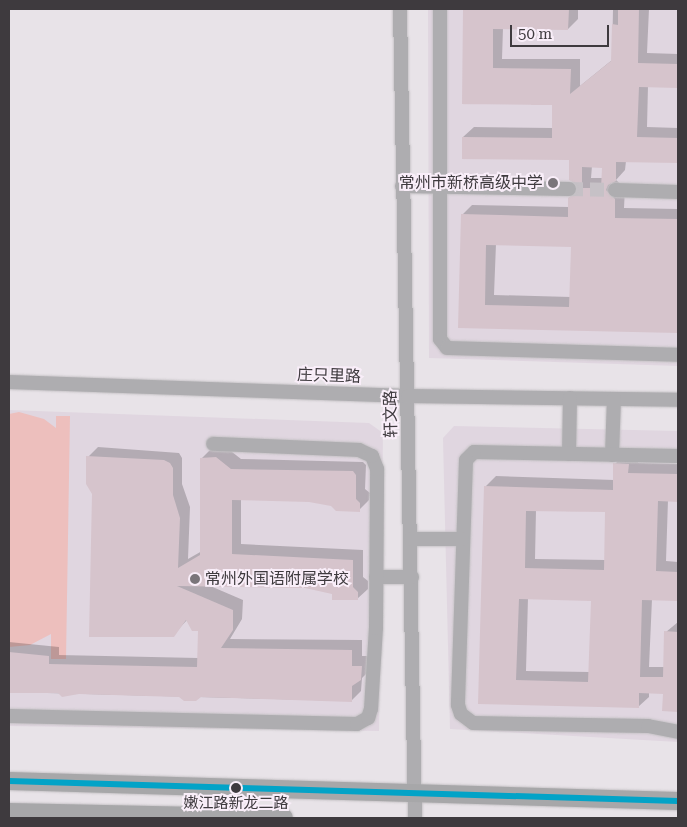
<!DOCTYPE html>
<html>
<head>
<meta charset="utf-8">
<style>
	body { margin:0 }
	#map { position:relative; width:687px; height:827px; overflow:hidden; background:#e8e3e8; font-family:"Roboto Serif","Noto Sans SC",serif }
	div>[style] { position:absolute }
	[style*='--x'] { left:calc(var(--x)*1px); top:calc(var(--y)*1px); width:calc(var(--w)*1px); rotate:calc(var(--a)*1deg) }
	.built>* { inset:0; background:#e0d6e0 }
	.green>* { inset:0; background:#edbfbd }
	.shadow>* { inset:0; background:#0003 }
	.building>* { inset:0; background:#d6c4cc }
	.minor-tunnel>* { height:14px; margin-top:-7px; transform-origin:0; background:repeating-linear-gradient(90deg,#c6c1c6 0 14px,transparent 0 21px) }
	.roads { filter:drop-shadow(0 0 1px #c5c2c5) drop-shadow(0 0 1px #c5c2c5) }
	.minor>* { height:14px; margin:-7px; padding:0 7px; transform-origin:7px; border-radius:7px; background:#aeadb0 }
	.major>* { height:18px; margin:-9px; padding:0 9px; transform-origin:9px; border-radius:9px; background:#a7a7a9 }
	.bus-1>* { height:6px; margin:-3px; padding:0 3px; transform-origin:3px; border-radius:3px; background:#03a3c7 }
	.dots>* { width:14px; height:14px; translate:-50% -50%; box-sizing:border-box; border:2px solid #f9eef9; border-radius:50% }
	span { translate:-50% -50%; white-space:nowrap; text-align:center; line-height:1.15; -webkit-text-stroke:4px #f9eef9; paint-order:stroke }
	.bus-label { font-size:15px; color:#3e3a3e }
	.poi-label { font-size:16px; color:#3e3a3e }
	.right { translate:-100% -50%; text-align:right }
	.left { translate:0 -50%; text-align:left }
	.street-label { font-size:16px; color:#3e3a3e }
	.frame { position:absolute; inset:0; border:10px solid #3e3a3e; pointer-events:none }
	.scale { position:absolute; left:510px; top:25px; width:99px; height:22px; box-sizing:border-box; border:2px solid #3e3a3e; border-top:0; padding-left:6px; font-size:15px; line-height:18px; white-space:nowrap; color:#3e3a3e; -webkit-text-stroke:4px #f9eef9; paint-order:stroke }
</style>
</head>
<body>
<div id="map">
	<div class="built">
		<i style="clip-path:polygon(428px 9px,678px 9px,678px 366px,429px 358px)"></i>
		<i style="clip-path:polygon(9px 410px,369px 423px,383px 433px,379px 731px,9px 726px)"></i>
		<i style="clip-path:polygon(454px 426px,678px 431px,678px 742px,450px 729px,443px 438px)"></i>
	</div>
	<div class="green">
		<i style="clip-path:polygon(19px 412px,44px 419px,56px 428px,56px 416px,70px 416px,66px 659px,51px 659px,51px 634px,30px 645px,9px 647px,9px 414px)"></i>
	</div>
	<div class="shadow">
		<i style="clip-path:polygon(evenodd,465px 9px,578px 9px,578px 19px,568px 29px,503px 28px,502px 59px,580px 59px,580px 86px,612px 60px,613px 9px,678px 9px,649px 9px,647px 53px,678px 54px,678px 87px,648px 86px,647px 127px,678px 128px,678px 162px,626px 161px,625px 170px,616px 180px,625px 188px,624px 208px,678px 209px,678px 332px,460px 327px,462px 215px,472px 205px,569px 207px,570px 198px,579px 189px,571px 159px,463px 137px,474px 127px,553px 128px,554px 104px,463px 103px,465px 9px,592px 166px,603px 166px,603px 178px,591px 178px,592px 166px,465px 9px,496px 244px,572px 245px,571px 297px,494px 295px,496px 244px)"></i>
		<i style="clip-path:polygon(98px 447px,179px 453px,182px 458px,182px 484px,190px 507px,188px 559px,202px 551px,201px 459px,212px 448px,227px 448px,241px 459px,363px 462px,366px 465px,365px 489px,370px 493px,369px 500px,359px 510px,309px 500px,241px 499px,241px 544px,363px 550px,363px 577px,368px 581px,368px 589px,357px 599px,305px 587px,208px 585px,243px 600px,242px 619px,230px 639px,362px 640px,362px 656px,372px 656px,371px 669px,362px 678px,361px 691px,351px 701px,9px 692px,9px 642px,59px 647px,59px 655px,198px 658px,199px 630px,188px 619px,173px 635px,93px 494px,88px 457px)"></i>
		<i style="clip-path:polygon(evenodd,625px 454px,638px 454px,638px 463px,678px 464px,678px 500px,668px 500px,666px 561px,678px 562px,678px 600px,652px 599px,649px 667px,664px 667px,666px 632px,678px 622px,678px 710px,663px 710px,664px 692px,649px 692px,649px 697px,638px 707px,479px 703px,486px 486px,496px 476px,614px 480px,615px 464px,625px 454px,536px 510px,606px 511px,605px 560px,535px 559px,536px 510px,625px 454px,528px 598px,592px 600px,590px 672px,526px 671px,528px 598px)"></i>
	</div>
	<div class="building">
		<i style="clip-path:polygon(evenodd,463px 9px,569px 9px,568px 30px,493px 29px,493px 68px,571px 69px,570px 94px,611px 61px,612px 24px,618px 25px,618px 9px,639px 9px,638px 63px,678px 64px,678px 88px,639px 87px,637px 137px,678px 138px,678px 163px,616px 162px,616px 181px,608px 185px,606px 190px,615px 199px,615px 218px,678px 219px,678px 333px,458px 328px,461px 214px,568px 217px,568px 198px,578px 190px,576px 184px,569px 180px,569px 160px,462px 159px,462px 137px,552px 138px,552px 105px,462px 104px,463px 9px,582px 167px,602px 168px,601px 188px,582px 188px,582px 167px,463px 9px,486px 245px,571px 247px,569px 307px,485px 305px,486px 245px)"></i>
		<i style="clip-path:polygon(86px 456px,164px 460px,170px 463px,173px 468px,173px 495px,180px 518px,178px 568px,200px 555px,200px 458px,216px 457px,231px 469px,353px 471px,356px 475px,356px 499px,360px 503px,360px 512px,336px 511px,331px 506px,309px 502px,232px 500px,232px 554px,353px 560px,353px 587px,358px 592px,358px 600px,332px 600px,332px 594px,305px 588px,177px 586px,233px 610px,233px 630px,221px 648px,352px 650px,352px 666px,362px 666px,361px 680px,352px 686px,352px 702px,201px 697px,196px 701px,184px 701px,179px 697px,79px 694px,62px 697px,58px 693px,9px 693px,9px 652px,49px 656px,49px 664px,197px 667px,198px 631px,192px 631px,186px 620px,174px 637px,89px 637px,92px 494px,86px 484px)"></i>
		<i style="clip-path:polygon(evenodd,613px 463px,629px 464px,628px 473px,678px 474px,678px 502px,658px 501px,656px 571px,678px 572px,678px 601px,642px 600px,640px 677px,663px 677px,664px 631px,678px 632px,678px 712px,662px 711px,663px 694px,639px 693px,639px 708px,478px 704px,484px 486px,613px 490px,613px 463px,526px 511px,605px 512px,604px 570px,525px 568px,526px 511px,613px 463px,519px 599px,591px 601px,588px 682px,516px 680px,519px 599px)"></i>
	</div>
	<div class="minor-tunnel">
		<i style="--x:569;--y:189;--w:46;--a:1.2"></i>
	</div>
	<div class="roads">
		<div class="minor">
			<i style="--x:400;--y:9;--w:809;--a:88.94"></i>
			<i style="--x:440;--y:9;--w:330;--a:90"></i>
			<i style="--x:440;--y:339;--w:11;--a:52"></i>
			<i style="--x:447;--y:348;--w:231;--a:1.7"></i>
			<i style="--x:402;--y:186;--w:167;--a:1"></i>
			<i style="--x:615;--y:190;--w:63;--a:1.8"></i>
			<i style="--x:9;--y:382;--w:399;--a:2"></i>
			<i style="--x:408;--y:396;--w:270;--a:0.8"></i>
			<i style="--x:569;--y:454;--w:56;--a:-89"></i>
			<i style="--x:612;--y:455;--w:56;--a:-88"></i>
			<i style="--x:678;--y:456;--w:204;--a:-178.9"></i>
			<i style="--x:474;--y:452;--w:11;--a:135"></i>
			<i style="--x:466;--y:460;--w:245;--a:91.9"></i>
			<i style="--x:458;--y:705;--w:9;--a:72"></i>
			<i style="--x:461;--y:714;--w:15;--a:37"></i>
			<i style="--x:473;--y:723;--w:175;--a:1"></i>
			<i style="--x:648;--y:726;--w:31;--a:11"></i>
			<i style="--x:411;--y:539;--w:51;--a:0"></i>
			<i style="--x:376;--y:577;--w:36;--a:0"></i>
			<i style="--x:9;--y:716;--w:348;--a:1.3"></i>
			<i style="--x:357;--y:724;--w:13;--a:-29"></i>
			<i style="--x:368;--y:718;--w:9;--a:-72"></i>
			<i style="--x:371;--y:709;--w:81;--a:-86.5"></i>
			<i style="--x:376;--y:628;--w:159;--a:-89.6"></i>
			<i style="--x:377;--y:469;--w:14;--a:-111"></i>
			<i style="--x:372;--y:456;--w:14;--a:-155"></i>
			<i style="--x:359;--y:450;--w:146;--a:-177.6"></i>
		</div>
		<div class="major">
			<i style="--x:9;--y:781;--w:669;--a:1.71"></i>
			<i style="--x:9;--y:812;--w:275;--a:1.2"></i>
		</div>
	</div>
	<div class="bus-1">
		<i style="--x:9;--y:781;--w:669;--a:1.71"></i>
	</div>
	<div class="dots">
		<i style="left:553px;top:183px;background:#7a757a"></i>
		<i style="left:195px;top:579px;background:#7a757a"></i>
		<i style="left:236px;top:788px;background:#3e3a3e"></i>
	</div>
	<div class="bus-label">
		<span style="left:236px;top:804px">嫩江路新龙二路</span>
	</div>
	<div class="poi-label">
		<span class="right" style="left:543px;top:183px">常州市新桥高级中学</span>
		<span class="left" style="left:205px;top:579px">常州外国语附属学校</span>
	</div>
	<div class="street-label">
		<span style="left:329px;top:376px;rotate:2deg">庄只里路</span>
		<span style="left:391px;top:414px;rotate:-91deg">轩文路</span>
	</div>
	<div class="frame"></div>
	<div class="scale">50 m</div>
</div>
</body>
</html>
